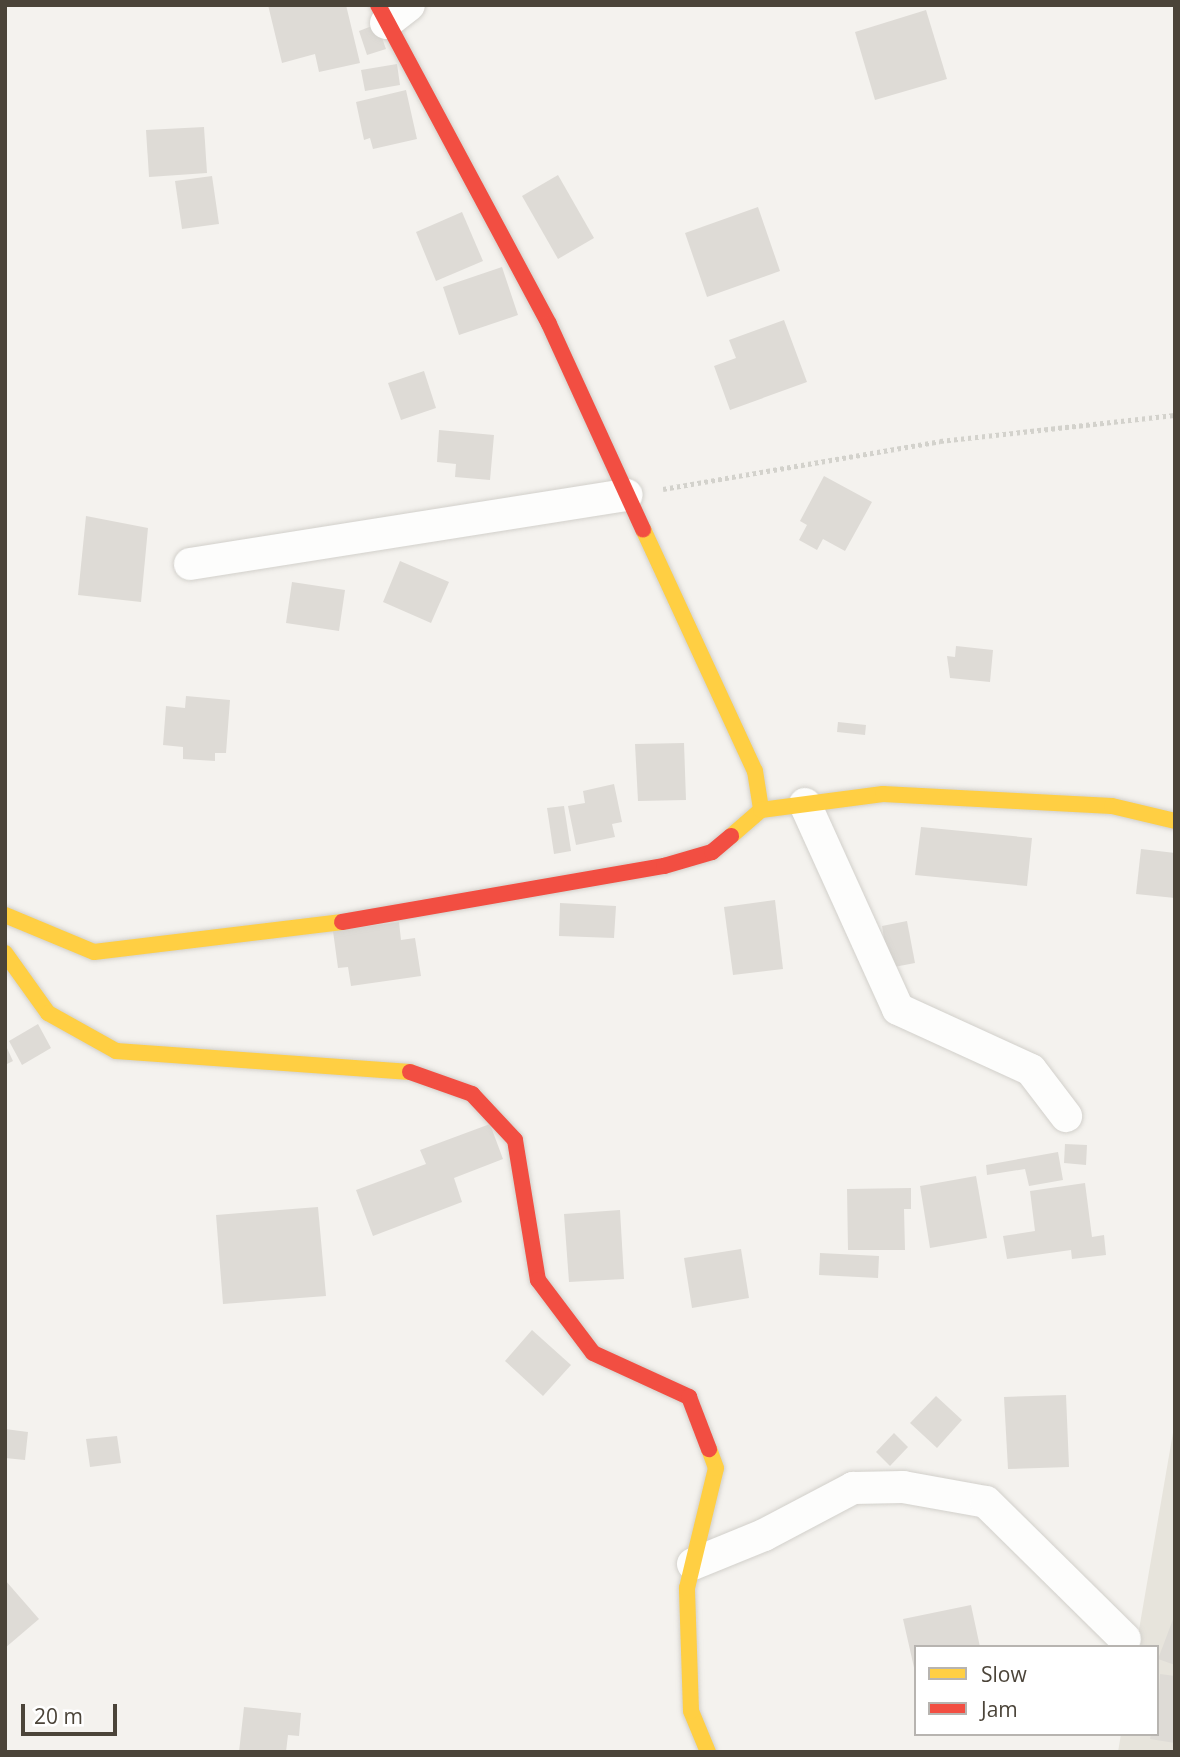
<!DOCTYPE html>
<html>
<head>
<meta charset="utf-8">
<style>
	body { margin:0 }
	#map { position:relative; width:1180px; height:1757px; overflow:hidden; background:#f4f2ee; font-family:"Open Sans",sans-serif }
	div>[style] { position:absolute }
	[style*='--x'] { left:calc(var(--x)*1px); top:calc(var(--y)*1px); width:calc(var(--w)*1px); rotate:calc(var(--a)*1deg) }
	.residential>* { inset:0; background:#e7e4dc }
	.building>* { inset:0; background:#dedbd6 }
	.path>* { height:4.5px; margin-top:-2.25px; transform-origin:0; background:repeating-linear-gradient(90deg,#d3d2cc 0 3.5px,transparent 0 7px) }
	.roads { filter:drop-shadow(0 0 2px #d2d0cb) drop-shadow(0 0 2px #d2d0cb) }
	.street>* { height:32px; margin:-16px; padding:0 16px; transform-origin:16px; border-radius:16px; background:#fdfdfc }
	.slow>* { height:16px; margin:-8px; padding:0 8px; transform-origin:8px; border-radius:8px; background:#ffcf43 }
	.jam>* { height:16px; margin:-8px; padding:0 8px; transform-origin:8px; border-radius:8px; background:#f24e42 }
	span { translate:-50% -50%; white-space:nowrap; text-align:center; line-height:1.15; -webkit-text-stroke:5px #fff; paint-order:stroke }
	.frame { position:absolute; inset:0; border:7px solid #4b4439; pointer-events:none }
	.legend { position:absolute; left:914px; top:1645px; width:245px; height:91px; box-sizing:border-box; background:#fff; border:2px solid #b7b4b0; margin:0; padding:9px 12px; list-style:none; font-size:21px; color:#4b4439 }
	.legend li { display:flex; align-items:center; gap:14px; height:35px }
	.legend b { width:35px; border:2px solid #b7b4b0 }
	.scale { position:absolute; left:21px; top:1704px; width:96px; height:32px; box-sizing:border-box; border:4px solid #4b4439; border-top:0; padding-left:9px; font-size:21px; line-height:24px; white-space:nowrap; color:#4b4439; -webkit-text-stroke:5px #fff; paint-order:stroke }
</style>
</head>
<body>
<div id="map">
	<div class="residential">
		<i style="clip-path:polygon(1175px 1421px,1175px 1752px,1118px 1752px,1121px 1734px,1157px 1734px,1157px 1647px,1136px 1647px)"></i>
	</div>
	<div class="building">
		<i style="clip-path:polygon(268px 5px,346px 5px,360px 63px,319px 72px,315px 54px,282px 63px)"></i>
		<i style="clip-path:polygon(926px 10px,947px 79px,875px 100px,855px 32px)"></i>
		<i style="clip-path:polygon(377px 24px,386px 49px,367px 55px,359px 31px)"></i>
		<i style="clip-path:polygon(397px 64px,400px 85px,365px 91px,361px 70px)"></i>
		<i style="clip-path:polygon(406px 90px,417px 139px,373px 149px,370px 138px,364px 140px,356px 102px)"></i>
		<i style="clip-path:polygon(204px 127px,207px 173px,149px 177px,146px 130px)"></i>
		<i style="clip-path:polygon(558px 175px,594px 238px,558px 259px,522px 196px)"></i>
		<i style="clip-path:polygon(212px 176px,219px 224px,182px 229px,175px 181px)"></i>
		<i style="clip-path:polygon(758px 207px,780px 271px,707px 297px,685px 233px)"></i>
		<i style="clip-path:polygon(462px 212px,483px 261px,436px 281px,416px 232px)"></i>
		<i style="clip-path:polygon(502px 267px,518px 315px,459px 335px,443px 287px)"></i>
		<i style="clip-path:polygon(784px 320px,807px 382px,730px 410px,714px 366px,736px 358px,729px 340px)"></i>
		<i style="clip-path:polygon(424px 371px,436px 408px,401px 420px,388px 383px)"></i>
		<i style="clip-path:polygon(439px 430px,494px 435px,490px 480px,455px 477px,456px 464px,437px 462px)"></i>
		<i style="clip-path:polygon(824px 476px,872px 502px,845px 551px,823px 539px,817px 550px,799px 540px,807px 525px,800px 521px)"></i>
		<i style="clip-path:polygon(86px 516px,148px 528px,141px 602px,78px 595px)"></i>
		<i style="clip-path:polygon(400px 561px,449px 582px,431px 623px,383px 602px)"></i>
		<i style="clip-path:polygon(292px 582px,345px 590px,339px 631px,286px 623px)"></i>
		<i style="clip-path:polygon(956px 646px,993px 650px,990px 682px,950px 678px,947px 656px,955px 657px)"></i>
		<i style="clip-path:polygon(186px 696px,230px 700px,226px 753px,215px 753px,215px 761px,183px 759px,183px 747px,163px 745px,166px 706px,185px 708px)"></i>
		<i style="clip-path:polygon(838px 722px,866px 725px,865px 735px,837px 732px)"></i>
		<i style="clip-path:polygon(684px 743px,686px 800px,638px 801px,635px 744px)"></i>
		<i style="clip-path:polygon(614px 784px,622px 822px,612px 824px,615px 837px,576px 845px,568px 806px,585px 803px,583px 791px)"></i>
		<i style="clip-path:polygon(564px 806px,571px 851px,554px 854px,547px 808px)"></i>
		<i style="clip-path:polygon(921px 827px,1032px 838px,1027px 886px,915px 875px)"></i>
		<i style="clip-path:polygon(1141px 849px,1175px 853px,1175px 898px,1136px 894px)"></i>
		<i style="clip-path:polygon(775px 900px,783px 969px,733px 975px,724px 907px)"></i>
		<i style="clip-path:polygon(560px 903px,616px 906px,614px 938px,559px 936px)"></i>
		<i style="clip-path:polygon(907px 921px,915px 963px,889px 968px,882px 926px)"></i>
		<i style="clip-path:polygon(399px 922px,401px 940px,415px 938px,421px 976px,351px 986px,348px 967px,338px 968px,333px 931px)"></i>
		<i style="clip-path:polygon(38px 1024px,51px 1048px,22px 1065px,9px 1041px)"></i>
		<i style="clip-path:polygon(5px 1044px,13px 1061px,5px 1065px)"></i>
		<i style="clip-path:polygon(490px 1124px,503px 1159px,454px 1178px,462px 1202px,373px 1236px,356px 1190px,426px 1164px,420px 1150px)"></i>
		<i style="clip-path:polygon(1065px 1144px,1087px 1145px,1086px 1165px,1064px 1163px)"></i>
		<i style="clip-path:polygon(1058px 1152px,1063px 1180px,1029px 1186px,1025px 1169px,987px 1175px,986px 1165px)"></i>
		<i style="clip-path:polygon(976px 1176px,987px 1238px,930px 1248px,920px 1186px)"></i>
		<i style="clip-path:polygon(1085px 1183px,1092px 1237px,1104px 1235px,1106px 1255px,1072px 1259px,1071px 1250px,1007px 1259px,1003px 1236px,1035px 1231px,1030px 1191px)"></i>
		<i style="clip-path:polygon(911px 1188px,911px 1209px,904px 1209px,905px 1250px,848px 1250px,847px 1189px)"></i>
		<i style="clip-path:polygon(318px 1207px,326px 1296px,223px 1304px,216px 1215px)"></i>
		<i style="clip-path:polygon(620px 1210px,624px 1279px,569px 1282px,564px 1214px)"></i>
		<i style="clip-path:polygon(741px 1249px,749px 1298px,692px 1308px,684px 1258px)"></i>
		<i style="clip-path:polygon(820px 1253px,879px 1256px,878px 1278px,819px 1275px)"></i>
		<i style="clip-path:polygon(532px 1330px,571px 1365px,543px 1396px,505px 1361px)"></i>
		<i style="clip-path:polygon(1066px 1395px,1069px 1467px,1008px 1469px,1004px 1397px)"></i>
		<i style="clip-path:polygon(936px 1396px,962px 1420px,937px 1448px,910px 1423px)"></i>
		<i style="clip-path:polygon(5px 1429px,28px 1432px,25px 1460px,5px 1458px)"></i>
		<i style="clip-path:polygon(894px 1433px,908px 1447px,890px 1466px,876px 1452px)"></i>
		<i style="clip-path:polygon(117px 1436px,121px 1463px,90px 1467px,86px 1439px)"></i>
		<i style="clip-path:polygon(5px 1580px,39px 1619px,5px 1648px)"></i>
		<i style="clip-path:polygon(971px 1605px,980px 1647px,916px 1647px,915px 1672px,903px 1619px)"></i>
		<i style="clip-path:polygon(1175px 1614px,1175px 1665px,1158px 1659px)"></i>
		<i style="clip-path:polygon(1160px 1674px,1175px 1676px,1175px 1743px,1150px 1739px,1151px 1734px,1157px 1734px)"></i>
		<i style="clip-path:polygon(244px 1707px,301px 1713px,299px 1736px,288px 1735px,286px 1752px,239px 1752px)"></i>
	</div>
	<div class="path">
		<i style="--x:663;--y:489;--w:281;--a:-9.8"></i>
		<i style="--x:940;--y:441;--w:236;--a:-6.3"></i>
	</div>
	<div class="roads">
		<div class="street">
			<i style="--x:386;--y:23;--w:29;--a:-38"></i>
			<i style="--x:190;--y:564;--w:442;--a:-9"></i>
			<i style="--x:805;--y:804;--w:225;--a:65.6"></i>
			<i style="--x:898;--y:1009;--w:146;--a:24.6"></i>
			<i style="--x:1031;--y:1070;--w:58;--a:52.7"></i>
			<i style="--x:693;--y:1564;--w:77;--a:-22.2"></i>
			<i style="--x:764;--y:1535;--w:101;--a:-27.8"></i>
			<i style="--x:853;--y:1488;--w:50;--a:-1.1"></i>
			<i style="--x:903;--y:1487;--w:84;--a:10.2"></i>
			<i style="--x:986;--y:1502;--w:195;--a:44.6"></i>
		</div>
		<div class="slow">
			<i style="--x:643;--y:529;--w:267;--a:65.2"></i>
			<i style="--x:755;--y:771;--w:39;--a:81"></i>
			<i style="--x:761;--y:810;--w:40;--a:139"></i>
			<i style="--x:761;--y:810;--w:123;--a:-7.5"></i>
			<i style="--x:883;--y:794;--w:229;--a:3"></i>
			<i style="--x:1112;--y:806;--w:65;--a:13.4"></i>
			<i style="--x:5;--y:915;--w:96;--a:22.6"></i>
			<i style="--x:94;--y:952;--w:250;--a:-6.9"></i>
			<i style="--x:5;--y:953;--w:74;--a:54.4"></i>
			<i style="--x:48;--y:1013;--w:78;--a:29.2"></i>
			<i style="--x:116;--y:1051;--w:295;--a:4.1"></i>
			<i style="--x:708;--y:1752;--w:44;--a:-112.5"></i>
			<i style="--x:691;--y:1711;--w:123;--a:-91.9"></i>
			<i style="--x:687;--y:1588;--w:123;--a:-76.4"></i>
			<i style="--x:716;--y:1468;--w:20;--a:-110"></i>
		</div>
		<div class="jam">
			<i style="--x:378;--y:5;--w:362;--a:61.8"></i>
			<i style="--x:549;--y:324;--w:226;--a:65.4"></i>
			<i style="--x:342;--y:922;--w:327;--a:-9.9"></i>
			<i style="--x:664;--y:866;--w:50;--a:-16.3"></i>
			<i style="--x:712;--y:852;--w:25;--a:-40"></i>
			<i style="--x:410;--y:1072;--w:66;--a:19.5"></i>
			<i style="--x:472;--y:1094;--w:63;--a:46.9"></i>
			<i style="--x:515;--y:1140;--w:142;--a:80.7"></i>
			<i style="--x:538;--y:1280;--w:91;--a:53"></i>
			<i style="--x:593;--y:1353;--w:106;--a:24.6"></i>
			<i style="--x:689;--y:1397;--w:56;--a:69"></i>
		</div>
	</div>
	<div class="frame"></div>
	<ul class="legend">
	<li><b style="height:9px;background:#ffcf43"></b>Slow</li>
	<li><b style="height:9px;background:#f24e42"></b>Jam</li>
	</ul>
	<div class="scale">20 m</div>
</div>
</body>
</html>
